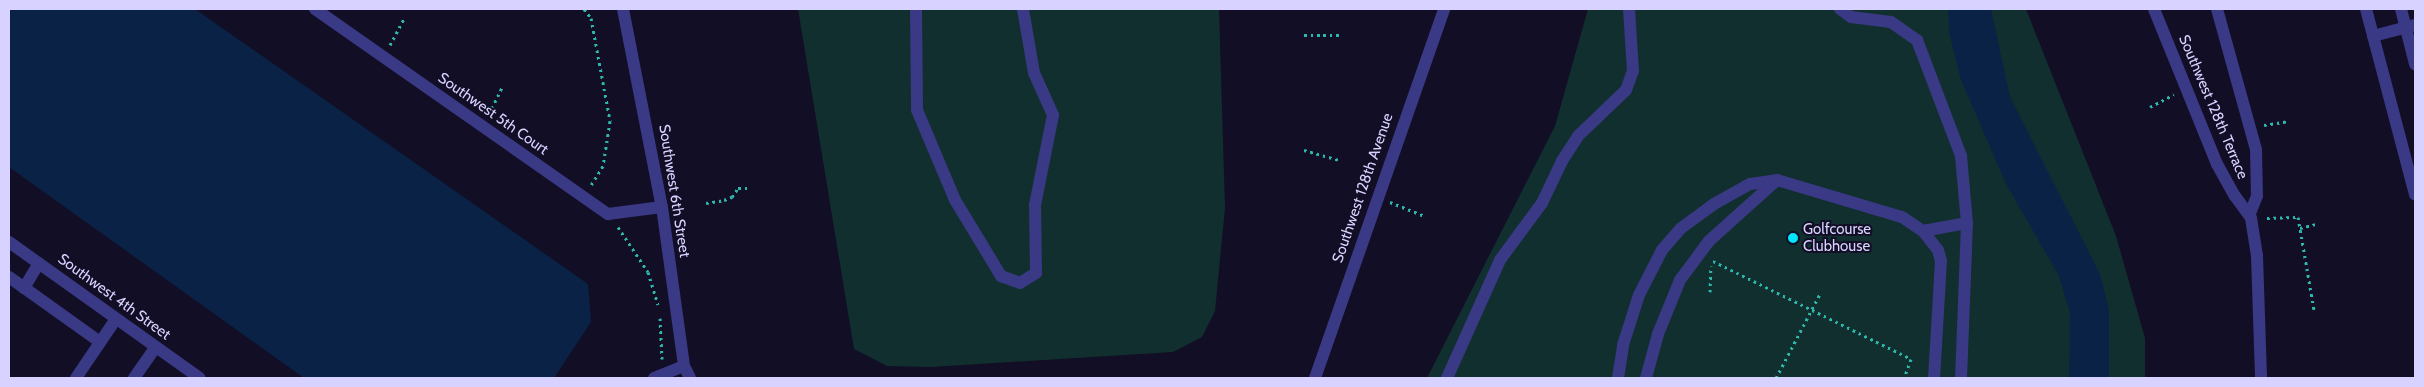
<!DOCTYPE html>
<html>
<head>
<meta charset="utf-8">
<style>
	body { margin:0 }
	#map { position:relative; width:2424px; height:387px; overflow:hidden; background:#120e25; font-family:Cabin,sans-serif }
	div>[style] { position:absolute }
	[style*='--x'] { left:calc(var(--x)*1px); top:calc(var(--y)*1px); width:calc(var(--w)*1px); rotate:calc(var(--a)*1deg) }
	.green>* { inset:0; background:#112f2e }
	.water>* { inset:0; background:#0b2247 }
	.path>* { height:3px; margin-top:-1.5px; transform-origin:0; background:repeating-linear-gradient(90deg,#2db8ae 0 2.5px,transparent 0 6.5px) }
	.minor>* { height:12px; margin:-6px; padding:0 6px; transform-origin:6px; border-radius:6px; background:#3a3985 }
	.dots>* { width:14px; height:14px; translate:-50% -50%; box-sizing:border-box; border:2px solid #120e25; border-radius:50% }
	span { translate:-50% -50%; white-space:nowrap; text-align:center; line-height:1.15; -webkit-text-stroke:4px #120e25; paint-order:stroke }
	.street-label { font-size:15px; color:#d7d2ff }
	.poi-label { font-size:15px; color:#d7d2ff }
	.left { translate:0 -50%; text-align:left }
	.frame { position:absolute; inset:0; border:10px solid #d7d2ff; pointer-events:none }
</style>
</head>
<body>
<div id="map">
	<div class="green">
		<i style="clip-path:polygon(798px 9px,1219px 9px,1225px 208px,1215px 311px,1202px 337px,1173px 352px,931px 367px,887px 366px,854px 349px)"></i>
		<i style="clip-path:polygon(1588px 9px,2026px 9px,2116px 236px,2145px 338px,2145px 378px,1427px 378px,1555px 126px)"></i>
	</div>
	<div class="water">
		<i style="clip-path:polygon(9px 9px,195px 9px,588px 284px,591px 322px,554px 378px,304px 378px,9px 167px)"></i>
		<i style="clip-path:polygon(1948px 9px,1991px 9px,2010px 97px,2100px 274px,2109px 309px,2109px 378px,2069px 378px,2070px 313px,2059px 276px,2006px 184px,1961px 80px,1949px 32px)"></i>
	</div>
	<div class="path">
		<i style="--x:584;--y:9;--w:11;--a:52"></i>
		<i style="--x:591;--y:18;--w:105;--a:79.5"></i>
		<i style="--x:610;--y:121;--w:46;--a:98.8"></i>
		<i style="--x:603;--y:166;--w:22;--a:122"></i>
		<i style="--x:1304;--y:35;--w:35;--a:0"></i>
		<i style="--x:390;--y:45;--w:30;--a:-62"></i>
		<i style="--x:2150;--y:107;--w:27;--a:-28"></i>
		<i style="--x:489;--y:114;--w:30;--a:-64"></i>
		<i style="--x:2264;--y:125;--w:24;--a:-9"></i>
		<i style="--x:1304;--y:150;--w:36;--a:16"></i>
		<i style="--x:1390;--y:202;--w:38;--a:22"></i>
		<i style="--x:706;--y:203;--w:18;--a:-9"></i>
		<i style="--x:724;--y:200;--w:9;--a:-21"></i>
		<i style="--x:732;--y:197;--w:11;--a:-56"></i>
		<i style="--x:738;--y:188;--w:10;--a:0"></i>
		<i style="--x:2267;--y:218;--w:31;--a:-2"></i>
		<i style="--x:2298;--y:217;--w:94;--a:80.2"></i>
		<i style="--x:618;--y:227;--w:54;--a:56.3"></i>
		<i style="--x:648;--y:272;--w:34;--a:73"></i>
		<i style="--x:2300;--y:228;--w:16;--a:-14"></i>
		<i style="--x:1713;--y:261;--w:221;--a:26.3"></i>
		<i style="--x:1911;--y:359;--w:20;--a:110"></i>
		<i style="--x:1710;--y:292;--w:26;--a:-88"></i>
		<i style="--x:660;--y:318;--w:41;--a:87.2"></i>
		<i style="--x:1776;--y:378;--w:95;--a:-62.4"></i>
	</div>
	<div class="minor">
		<i style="--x:315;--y:9;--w:358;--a:35"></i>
		<i style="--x:608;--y:214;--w:54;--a:-7.4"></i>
		<i style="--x:623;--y:9;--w:202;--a:78.9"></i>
		<i style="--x:662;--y:207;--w:161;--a:82.1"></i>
		<i style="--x:684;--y:366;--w:13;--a:63"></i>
		<i style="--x:916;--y:9;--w:101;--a:89.4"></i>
		<i style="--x:917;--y:110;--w:98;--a:67.1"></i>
		<i style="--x:955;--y:200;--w:89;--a:58.8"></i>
		<i style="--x:1001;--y:276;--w:20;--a:20"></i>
		<i style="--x:1020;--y:283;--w:19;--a:-32"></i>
		<i style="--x:1036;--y:273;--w:68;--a:-90.8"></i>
		<i style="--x:1035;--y:205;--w:92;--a:-78.7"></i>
		<i style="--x:1053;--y:115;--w:46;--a:-114.3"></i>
		<i style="--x:1034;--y:73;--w:65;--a:-99.8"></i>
		<i style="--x:1840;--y:9;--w:14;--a:36"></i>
		<i style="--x:1851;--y:17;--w:40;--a:7.1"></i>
		<i style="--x:1891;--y:22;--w:32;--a:35"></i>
		<i style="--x:1917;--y:40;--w:124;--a:69.2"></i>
		<i style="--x:1961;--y:156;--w:67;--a:84.9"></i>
		<i style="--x:2154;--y:9;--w:167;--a:67.9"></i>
		<i style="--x:2217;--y:164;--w:37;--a:61"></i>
		<i style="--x:2235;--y:196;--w:27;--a:54"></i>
		<i style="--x:2251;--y:218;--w:38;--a:81"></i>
		<i style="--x:2257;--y:256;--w:122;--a:88.1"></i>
		<i style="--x:2217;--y:9;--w:146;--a:74.5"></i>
		<i style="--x:2256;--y:150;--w:46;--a:88.8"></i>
		<i style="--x:2257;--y:196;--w:18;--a:112"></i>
		<i style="--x:2366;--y:9;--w:192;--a:75.2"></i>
		<i style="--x:2401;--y:9;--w:57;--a:75.7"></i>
		<i style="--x:2373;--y:36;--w:43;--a:-14.7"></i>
		<i style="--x:1923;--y:231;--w:45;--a:-10.3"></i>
		<i style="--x:1967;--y:223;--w:155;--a:92.2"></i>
		<i style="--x:9;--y:242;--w:234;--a:35.5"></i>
		<i style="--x:9;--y:277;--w:112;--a:35.5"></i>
		<i style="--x:24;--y:288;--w:29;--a:-59"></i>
		<i style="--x:76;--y:378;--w:71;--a:-55.9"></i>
		<i style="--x:134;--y:378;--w:37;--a:-55"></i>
		<i style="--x:654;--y:378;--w:32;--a:-22"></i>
		<i style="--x:1315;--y:378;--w:391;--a:-70.7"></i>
		<i style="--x:1447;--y:378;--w:129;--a:-65.8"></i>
		<i style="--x:1500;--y:260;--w:71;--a:-53.6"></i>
		<i style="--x:1542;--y:203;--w:47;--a:-64.5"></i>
		<i style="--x:1562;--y:161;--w:30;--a:-57"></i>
		<i style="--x:1578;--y:136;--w:66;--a:-43.8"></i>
		<i style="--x:1626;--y:90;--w:20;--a:-70"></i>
		<i style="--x:1633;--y:71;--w:62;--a:-93.7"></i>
		<i style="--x:1618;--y:378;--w:33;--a:-81"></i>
		<i style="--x:1623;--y:345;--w:52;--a:-72.3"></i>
		<i style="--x:1639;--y:295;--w:51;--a:-62.9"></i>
		<i style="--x:1662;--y:250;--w:28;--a:-49"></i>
		<i style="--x:1680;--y:229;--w:42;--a:-36.3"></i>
		<i style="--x:1714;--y:204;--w:41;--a:-29.1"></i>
		<i style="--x:1750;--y:184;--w:27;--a:-8"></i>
		<i style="--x:1646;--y:378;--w:46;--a:-74.7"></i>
		<i style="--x:1658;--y:334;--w:58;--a:-67.8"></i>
		<i style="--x:1680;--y:280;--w:49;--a:-53.4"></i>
		<i style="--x:1709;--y:241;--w:91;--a:-41.9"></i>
		<i style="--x:1777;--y:180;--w:130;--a:16.5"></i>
		<i style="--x:1902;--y:217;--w:25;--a:34"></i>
		<i style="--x:1923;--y:231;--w:24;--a:52"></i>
		<i style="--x:1938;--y:250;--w:11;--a:75"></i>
		<i style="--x:1941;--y:261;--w:117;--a:93.4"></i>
	</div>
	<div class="dots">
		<i style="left:1793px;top:238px;background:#00e7fd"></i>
	</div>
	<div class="street-label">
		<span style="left:2213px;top:107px;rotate:67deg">Southwest 128th Terrace</span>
		<span style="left:493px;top:114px;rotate:35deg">Southwest 5th Court</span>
		<span style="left:1363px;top:188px;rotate:-71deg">Southwest 128th Avenue</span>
		<span style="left:674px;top:191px;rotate:81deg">Southwest 6th Street</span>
		<span style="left:114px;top:297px;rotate:36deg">Southwest 4th Street</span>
	</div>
	<div class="poi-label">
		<span class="left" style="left:1803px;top:238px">Golfcourse<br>Clubhouse</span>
	</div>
	<div class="frame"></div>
</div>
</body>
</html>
